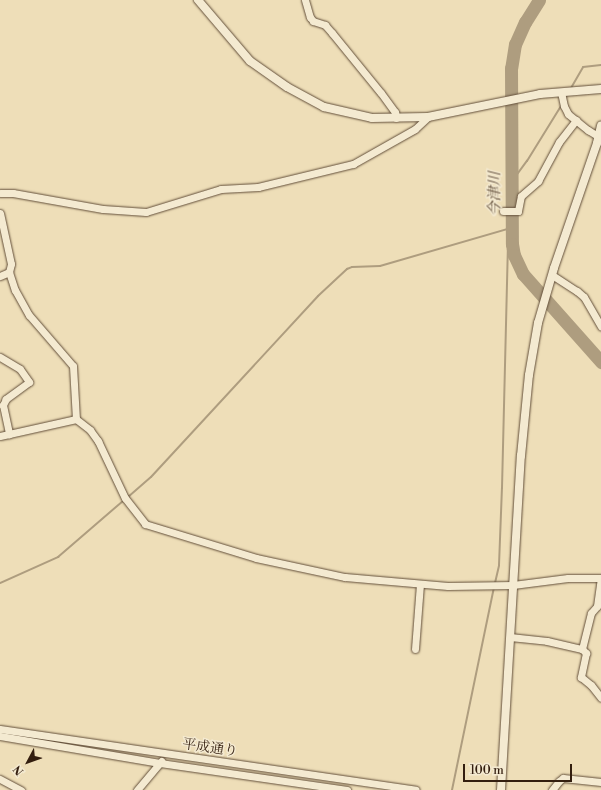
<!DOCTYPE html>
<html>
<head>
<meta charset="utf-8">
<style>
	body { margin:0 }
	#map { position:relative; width:601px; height:790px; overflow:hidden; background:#eedeb8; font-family:"Libre Bodoni","Noto Serif JP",serif }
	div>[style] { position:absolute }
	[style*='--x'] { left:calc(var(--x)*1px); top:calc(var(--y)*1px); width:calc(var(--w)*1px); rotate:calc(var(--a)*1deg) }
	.stream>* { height:2px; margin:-1px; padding:0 1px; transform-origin:1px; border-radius:1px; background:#ae9d7f }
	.river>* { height:13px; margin:-6.5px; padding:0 6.5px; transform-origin:6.5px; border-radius:6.5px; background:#ae9d7f }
	.roads { filter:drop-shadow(0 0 1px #624e39) drop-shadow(0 0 1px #624e39) }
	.minor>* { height:7px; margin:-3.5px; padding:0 3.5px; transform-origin:3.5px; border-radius:3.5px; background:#f4ead1 }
	.tertiary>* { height:8px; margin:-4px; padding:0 4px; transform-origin:4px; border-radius:4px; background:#f4ead1 }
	span { translate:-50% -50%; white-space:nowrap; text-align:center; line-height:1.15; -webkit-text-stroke:3px #f4ead1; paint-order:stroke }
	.street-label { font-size:14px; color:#331e0f }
	.water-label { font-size:15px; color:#5e4a36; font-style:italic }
	.north { position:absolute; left:8px; top:742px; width:40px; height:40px; -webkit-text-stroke:3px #f4ead1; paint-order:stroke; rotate:229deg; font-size:11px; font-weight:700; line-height:16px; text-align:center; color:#331e0f }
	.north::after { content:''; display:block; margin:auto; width:14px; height:18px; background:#331e0f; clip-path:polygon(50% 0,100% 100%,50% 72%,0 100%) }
	.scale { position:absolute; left:463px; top:764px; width:109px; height:18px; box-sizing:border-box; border:2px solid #331e0f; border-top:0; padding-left:5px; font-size:12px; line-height:14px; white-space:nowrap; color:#331e0f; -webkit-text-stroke:3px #f4ead1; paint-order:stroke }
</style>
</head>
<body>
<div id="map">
	<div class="stream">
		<i style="--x:571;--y:88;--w:24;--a:-60"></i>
		<i style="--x:583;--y:67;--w:18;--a:-6"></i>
		<i style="--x:510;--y:184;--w:29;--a:-54"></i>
		<i style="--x:527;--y:161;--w:65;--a:-58.3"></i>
		<i style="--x:128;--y:497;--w:30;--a:-41"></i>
		<i style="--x:151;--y:477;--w:246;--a:-47.3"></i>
		<i style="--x:318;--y:296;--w:40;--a:-43"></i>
		<i style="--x:347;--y:269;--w:5;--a:-22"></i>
		<i style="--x:352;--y:267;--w:28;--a:-2"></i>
		<i style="--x:380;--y:266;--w:136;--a:-16.2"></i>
		<i style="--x:0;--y:583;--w:64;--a:-24.1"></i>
		<i style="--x:58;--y:557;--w:87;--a:-40.8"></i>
		<i style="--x:495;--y:583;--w:18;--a:-77"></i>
		<i style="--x:499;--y:565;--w:77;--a:-87.8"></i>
		<i style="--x:502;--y:488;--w:239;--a:-88.6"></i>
		<i style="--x:508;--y:249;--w:21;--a:-93"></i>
		<i style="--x:452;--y:790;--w:207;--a:-78.3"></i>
	</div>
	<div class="river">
		<i style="--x:539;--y:0;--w:26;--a:122"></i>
		<i style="--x:525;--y:22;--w:24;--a:114"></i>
		<i style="--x:515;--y:44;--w:24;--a:99"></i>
		<i style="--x:511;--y:68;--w:176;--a:89.7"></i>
		<i style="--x:512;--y:244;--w:11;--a:80"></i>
		<i style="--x:514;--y:255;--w:21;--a:65"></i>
		<i style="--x:523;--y:274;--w:118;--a:48.4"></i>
	</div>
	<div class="roads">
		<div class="minor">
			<i style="--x:305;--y:0;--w:18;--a:74"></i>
			<i style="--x:310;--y:17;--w:5;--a:53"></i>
			<i style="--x:313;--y:21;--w:13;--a:18"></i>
			<i style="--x:325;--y:25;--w:11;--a:49"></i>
			<i style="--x:332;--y:33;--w:77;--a:50.8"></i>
			<i style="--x:381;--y:93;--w:24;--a:54"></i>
			<i style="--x:395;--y:112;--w:6;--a:81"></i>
			<i style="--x:561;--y:92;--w:14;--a:78"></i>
			<i style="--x:564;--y:106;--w:9;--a:63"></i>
			<i style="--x:568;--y:114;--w:26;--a:39"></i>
			<i style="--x:588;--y:130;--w:13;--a:32"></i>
			<i style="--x:0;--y:193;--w:13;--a:0"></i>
			<i style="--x:13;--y:193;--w:91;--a:10.1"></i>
			<i style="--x:103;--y:209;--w:43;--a:4"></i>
			<i style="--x:146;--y:212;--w:78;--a:-17"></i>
			<i style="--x:221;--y:189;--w:37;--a:-3"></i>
			<i style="--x:258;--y:187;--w:98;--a:-13.6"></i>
			<i style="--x:353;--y:164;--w:71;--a:-29.4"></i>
			<i style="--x:415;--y:129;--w:18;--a:-43"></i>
			<i style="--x:503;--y:211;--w:15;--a:0"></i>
			<i style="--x:518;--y:211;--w:15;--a:-79"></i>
			<i style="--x:521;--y:196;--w:23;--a:-41"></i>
			<i style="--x:538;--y:181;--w:44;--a:-61.7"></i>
			<i style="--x:559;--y:142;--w:28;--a:-52"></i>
			<i style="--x:0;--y:213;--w:52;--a:77.8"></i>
			<i style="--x:11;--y:264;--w:8;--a:104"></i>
			<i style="--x:9;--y:272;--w:19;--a:72"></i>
			<i style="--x:15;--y:290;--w:29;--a:61"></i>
			<i style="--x:29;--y:315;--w:67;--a:49.2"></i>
			<i style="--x:73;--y:366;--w:53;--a:86.8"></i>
			<i style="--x:552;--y:275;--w:30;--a:33"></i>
			<i style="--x:577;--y:291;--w:9;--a:41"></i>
			<i style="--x:584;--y:297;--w:34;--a:60"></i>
			<i style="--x:0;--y:276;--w:10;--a:-24"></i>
			<i style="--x:0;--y:357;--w:23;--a:31"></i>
			<i style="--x:20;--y:369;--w:16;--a:55"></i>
			<i style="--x:29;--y:382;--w:29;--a:144"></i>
			<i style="--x:6;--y:399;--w:7;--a:117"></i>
			<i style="--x:3;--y:405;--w:30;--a:78"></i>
			<i style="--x:0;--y:436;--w:78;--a:-12.6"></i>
			<i style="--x:76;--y:419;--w:18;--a:38"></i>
			<i style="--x:90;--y:430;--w:14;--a:54"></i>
			<i style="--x:98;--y:441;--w:63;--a:64.7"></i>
			<i style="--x:125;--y:498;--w:33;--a:52"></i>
			<i style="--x:145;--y:524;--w:116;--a:17"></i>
			<i style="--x:256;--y:558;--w:91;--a:12.1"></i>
			<i style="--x:345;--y:577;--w:103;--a:5"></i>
			<i style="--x:448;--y:586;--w:65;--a:-0.9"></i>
			<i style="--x:513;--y:585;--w:55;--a:-7.3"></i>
			<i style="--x:568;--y:578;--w:33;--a:0"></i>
			<i style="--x:510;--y:637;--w:37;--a:6"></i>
			<i style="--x:547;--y:641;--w:36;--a:13"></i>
			<i style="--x:582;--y:649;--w:6;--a:45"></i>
			<i style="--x:586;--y:653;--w:25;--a:102"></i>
			<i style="--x:581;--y:677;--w:13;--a:39"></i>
			<i style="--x:591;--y:685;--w:16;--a:52"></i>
			<i style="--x:415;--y:649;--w:65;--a:-85.6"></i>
			<i style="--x:582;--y:649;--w:37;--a:-76"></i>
			<i style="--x:591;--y:613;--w:9;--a:-49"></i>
			<i style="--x:597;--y:606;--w:27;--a:-82"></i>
			<i style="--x:0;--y:729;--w:420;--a:8.3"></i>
			<i style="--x:0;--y:736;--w:162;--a:9.6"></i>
			<i style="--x:160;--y:763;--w:189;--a:8.2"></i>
			<i style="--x:0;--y:779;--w:24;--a:28"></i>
			<i style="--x:137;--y:790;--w:38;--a:-50"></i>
			<i style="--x:552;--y:790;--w:11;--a:-52"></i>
			<i style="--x:559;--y:781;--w:5;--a:-37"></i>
			<i style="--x:563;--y:778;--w:38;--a:6"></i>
		</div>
		<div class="tertiary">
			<i style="--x:198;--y:0;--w:80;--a:49.6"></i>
			<i style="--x:250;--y:61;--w:45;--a:35.1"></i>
			<i style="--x:287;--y:87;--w:42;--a:28.4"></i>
			<i style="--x:324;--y:107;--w:49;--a:12.9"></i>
			<i style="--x:372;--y:118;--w:56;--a:-1"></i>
			<i style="--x:428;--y:117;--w:114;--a:-11.6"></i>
			<i style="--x:540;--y:94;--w:61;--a:-4.7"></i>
			<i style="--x:501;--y:790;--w:335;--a:-86.6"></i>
			<i style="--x:521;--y:456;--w:81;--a:-84.4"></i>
			<i style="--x:529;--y:375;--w:53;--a:-80.2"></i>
			<i style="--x:538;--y:323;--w:57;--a:-73.8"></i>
			<i style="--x:554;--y:268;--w:132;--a:-71"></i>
			<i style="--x:597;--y:143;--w:18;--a:-77"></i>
		</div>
	</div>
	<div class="street-label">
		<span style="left:210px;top:748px;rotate:8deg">平成通り</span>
	</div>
	<div class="water-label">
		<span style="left:495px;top:194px;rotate:-90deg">今津川</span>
	</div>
	<div class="north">N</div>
	<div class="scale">100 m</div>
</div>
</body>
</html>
